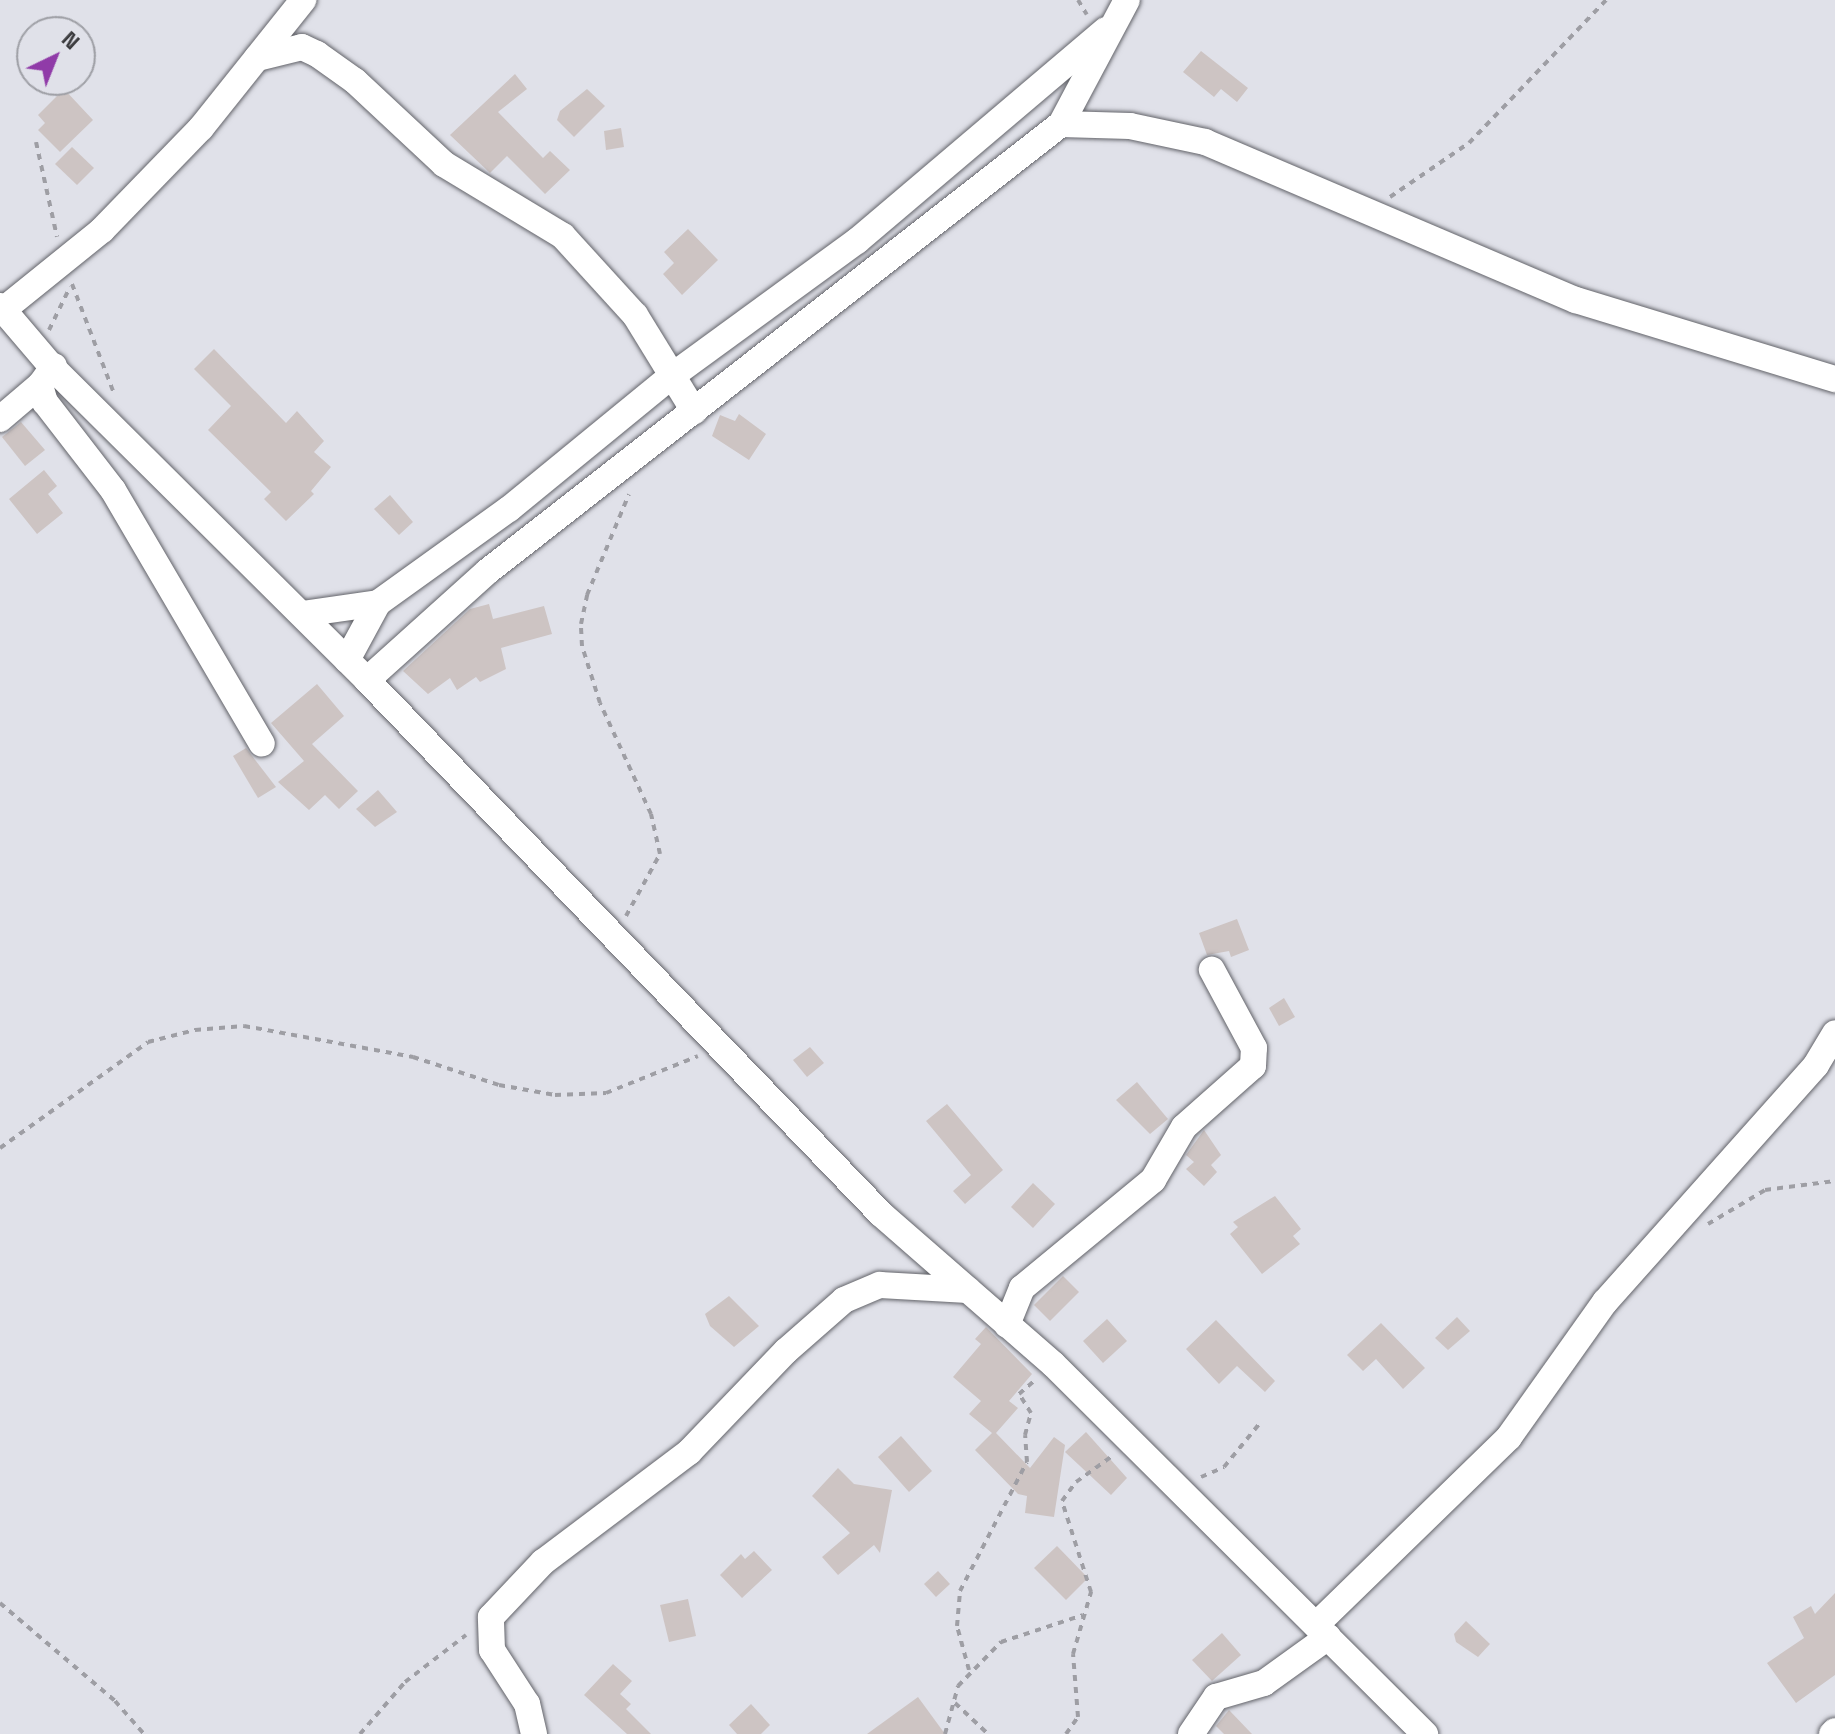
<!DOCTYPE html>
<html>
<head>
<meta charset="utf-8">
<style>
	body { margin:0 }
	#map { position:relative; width:1835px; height:1734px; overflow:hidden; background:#e0e1e9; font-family:"Space Grotesk",sans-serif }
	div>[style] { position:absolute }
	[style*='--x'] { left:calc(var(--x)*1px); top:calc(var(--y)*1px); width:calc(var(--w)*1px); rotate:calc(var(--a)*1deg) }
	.building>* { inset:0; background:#cdc4c3 }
	.path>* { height:4px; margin-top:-2px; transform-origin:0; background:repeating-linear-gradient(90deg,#9e9ea4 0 6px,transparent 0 12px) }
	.roads { filter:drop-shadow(0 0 2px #626369) drop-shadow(0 0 2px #626369) }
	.minor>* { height:26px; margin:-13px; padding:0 13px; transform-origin:13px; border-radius:13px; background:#fff }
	span { translate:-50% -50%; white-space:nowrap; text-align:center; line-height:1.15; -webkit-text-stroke:6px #e0e1e9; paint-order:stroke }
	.north { position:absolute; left:16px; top:16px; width:80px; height:80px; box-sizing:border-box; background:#e0e1e9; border:2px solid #9e9fa5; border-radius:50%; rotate:43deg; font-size:22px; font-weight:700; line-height:32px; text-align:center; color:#3b3b3e }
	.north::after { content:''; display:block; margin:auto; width:28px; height:36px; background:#903ba8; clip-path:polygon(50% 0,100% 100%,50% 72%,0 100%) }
</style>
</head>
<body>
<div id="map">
	<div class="building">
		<i style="clip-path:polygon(1201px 51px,1248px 88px,1237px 102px,1221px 89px,1214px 97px,1183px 72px)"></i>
		<i style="clip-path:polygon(515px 74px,527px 89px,498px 112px,543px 158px,550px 151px,570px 170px,545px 194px,507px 156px,490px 173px,450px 135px)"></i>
		<i style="clip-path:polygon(64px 89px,93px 120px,60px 152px,38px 130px,45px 123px,38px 115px)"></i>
		<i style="clip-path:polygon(587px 89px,605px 106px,574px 137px,557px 120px,560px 111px)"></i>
		<i style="clip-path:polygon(621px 128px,624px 147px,606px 150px,604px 131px)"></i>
		<i style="clip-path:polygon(72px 147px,94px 168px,77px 185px,55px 164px)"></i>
		<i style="clip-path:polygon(688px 229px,718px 260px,682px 295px,663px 274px,674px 263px,664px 252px)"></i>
		<i style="clip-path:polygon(214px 349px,286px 423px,297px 411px,324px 441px,314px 452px,331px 467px,311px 491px,314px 494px,286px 521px,264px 499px,271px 492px,208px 430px,231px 406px,194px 369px)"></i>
		<i style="clip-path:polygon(739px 414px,766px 434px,749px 460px,712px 436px,720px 415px,735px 421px)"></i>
		<i style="clip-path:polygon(21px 422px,45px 450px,25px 466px,2px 437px)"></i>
		<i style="clip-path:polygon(44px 470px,57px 486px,48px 494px,63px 513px,37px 534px,9px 499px)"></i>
		<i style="clip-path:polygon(390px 495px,413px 522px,399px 535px,374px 509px)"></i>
		<i style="clip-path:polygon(489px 604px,493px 619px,544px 606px,552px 634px,501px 648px,506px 669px,480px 682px,476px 677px,457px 690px,450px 678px,428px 694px,403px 671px,470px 609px)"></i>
		<i style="clip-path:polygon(317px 684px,344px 716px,312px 744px,358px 791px,339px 809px,325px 795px,309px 810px,278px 782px,304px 761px,271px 723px)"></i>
		<i style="clip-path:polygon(246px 748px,276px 787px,258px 798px,233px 756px)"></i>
		<i style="clip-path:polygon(378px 790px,397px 812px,375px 827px,356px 809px)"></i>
		<i style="clip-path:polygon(1237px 919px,1249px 950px,1231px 957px,1229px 951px,1207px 955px,1199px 933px)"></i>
		<i style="clip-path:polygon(1284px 998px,1295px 1017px,1279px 1026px,1269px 1008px)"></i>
		<i style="clip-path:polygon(810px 1047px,824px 1063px,807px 1077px,793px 1060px)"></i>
		<i style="clip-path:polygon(1137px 1082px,1168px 1119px,1150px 1134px,1116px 1100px)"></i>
		<i style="clip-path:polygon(947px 1104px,1003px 1170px,965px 1204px,953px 1191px,971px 1175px,926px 1121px)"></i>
		<i style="clip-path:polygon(1204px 1130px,1221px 1155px,1211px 1165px,1217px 1172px,1204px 1186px,1186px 1169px,1194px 1162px,1186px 1155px)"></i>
		<i style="clip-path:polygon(1033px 1183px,1055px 1204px,1033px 1228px,1011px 1207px)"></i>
		<i style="clip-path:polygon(1275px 1196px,1301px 1229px,1293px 1236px,1300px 1244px,1262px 1274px,1230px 1234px,1238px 1227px,1233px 1222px)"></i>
		<i style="clip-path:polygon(1063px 1276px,1079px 1292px,1050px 1321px,1034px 1305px)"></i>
		<i style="clip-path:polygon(729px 1296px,759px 1326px,734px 1347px,710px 1326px,705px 1314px)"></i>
		<i style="clip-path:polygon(1457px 1317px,1470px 1331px,1448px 1350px,1435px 1338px)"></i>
		<i style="clip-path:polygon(1107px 1319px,1127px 1341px,1103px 1363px,1083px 1341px)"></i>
		<i style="clip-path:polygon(1216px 1320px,1275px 1381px,1265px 1392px,1237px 1366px,1219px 1384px,1186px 1349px)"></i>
		<i style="clip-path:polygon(1381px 1323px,1425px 1368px,1403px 1389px,1376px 1359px,1363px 1371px,1347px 1355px)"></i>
		<i style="clip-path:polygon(986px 1327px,1032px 1374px,1009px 1401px,1018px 1408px,996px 1433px,1030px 1468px,1054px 1437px,1065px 1445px,1054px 1517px,1025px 1513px,1027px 1496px,1018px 1494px,975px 1450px,992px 1433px,969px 1414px,981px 1401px,953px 1377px,981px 1344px,975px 1339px)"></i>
		<i style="clip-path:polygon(1086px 1432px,1127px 1478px,1111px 1495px,1065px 1452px)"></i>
		<i style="clip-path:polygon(901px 1436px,932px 1471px,909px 1492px,878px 1457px)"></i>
		<i style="clip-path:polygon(838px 1468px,854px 1484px,892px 1490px,880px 1553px,874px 1545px,838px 1575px,822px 1557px,850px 1533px,812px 1496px)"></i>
		<i style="clip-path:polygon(1057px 1546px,1088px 1578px,1066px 1600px,1034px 1568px)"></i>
		<i style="clip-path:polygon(754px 1551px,772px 1570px,742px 1598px,720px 1575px,741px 1554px,745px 1559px)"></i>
		<i style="clip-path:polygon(938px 1571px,950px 1584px,936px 1597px,924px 1584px)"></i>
		<i style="clip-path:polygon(1835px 1593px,1835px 1675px,1796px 1703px,1767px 1663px,1804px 1638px,1793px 1617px,1811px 1606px,1815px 1614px)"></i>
		<i style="clip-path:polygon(688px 1599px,696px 1636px,669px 1642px,660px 1605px)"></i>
		<i style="clip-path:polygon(1466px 1621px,1490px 1644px,1478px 1657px,1456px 1642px,1454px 1634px)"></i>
		<i style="clip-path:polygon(1222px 1633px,1241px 1655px,1212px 1681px,1192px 1660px)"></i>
		<i style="clip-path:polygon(613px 1664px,632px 1681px,620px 1694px,631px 1704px,626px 1709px,651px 1734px,627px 1734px,584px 1695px)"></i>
		<i style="clip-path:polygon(918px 1697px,945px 1734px,867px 1734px)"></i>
		<i style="clip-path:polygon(751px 1704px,770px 1725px,761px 1734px,737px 1734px,729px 1725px)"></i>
		<i style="clip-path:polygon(1229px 1710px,1252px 1734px,1224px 1734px,1216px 1726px)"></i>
	</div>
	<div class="path">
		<i style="--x:1078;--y:0;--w:17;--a:59"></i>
		<i style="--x:36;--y:142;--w:97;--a:77.5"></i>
		<i style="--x:1390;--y:197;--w:96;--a:-34.4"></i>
		<i style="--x:1469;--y:143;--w:198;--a:-46.2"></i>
		<i style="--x:72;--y:284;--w:115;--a:69"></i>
		<i style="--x:49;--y:330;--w:48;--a:-64"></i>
		<i style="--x:626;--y:916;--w:71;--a:-61.3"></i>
		<i style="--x:660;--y:854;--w:41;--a:-102.7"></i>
		<i style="--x:651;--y:814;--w:122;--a:-114.7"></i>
		<i style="--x:600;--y:703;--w:60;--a:-107.5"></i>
		<i style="--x:582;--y:646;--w:22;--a:-93"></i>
		<i style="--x:581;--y:624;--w:30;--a:-78"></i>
		<i style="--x:587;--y:595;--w:109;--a:-67.4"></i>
		<i style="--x:0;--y:1148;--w:182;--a:-35.6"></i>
		<i style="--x:148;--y:1042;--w:49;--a:-14.3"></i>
		<i style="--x:195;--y:1030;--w:49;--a:-4.7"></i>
		<i style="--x:244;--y:1026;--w:172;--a:10.4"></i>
		<i style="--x:413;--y:1057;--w:90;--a:18"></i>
		<i style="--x:499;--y:1085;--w:57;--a:10.1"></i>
		<i style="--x:555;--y:1095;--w:51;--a:-2.2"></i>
		<i style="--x:606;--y:1093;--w:99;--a:-21.9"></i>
		<i style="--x:1708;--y:1224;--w:66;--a:-30.8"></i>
		<i style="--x:1765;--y:1190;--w:71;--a:-7.3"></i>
		<i style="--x:1201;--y:1477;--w:25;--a:-23"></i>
		<i style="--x:1224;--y:1467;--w:57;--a:-50.7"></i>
		<i style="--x:0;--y:1603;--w:151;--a:40.4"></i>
		<i style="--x:115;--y:1701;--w:44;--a:48.7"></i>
		<i style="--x:969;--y:1670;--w:46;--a:-105.3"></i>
		<i style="--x:957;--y:1626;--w:35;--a:-85"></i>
		<i style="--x:960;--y:1591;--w:145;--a:-62.6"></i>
		<i style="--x:1027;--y:1462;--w:27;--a:-94"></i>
		<i style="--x:1025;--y:1435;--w:23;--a:-75"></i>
		<i style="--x:1031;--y:1413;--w:22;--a:-122"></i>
		<i style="--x:1019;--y:1394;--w:23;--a:-41"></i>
		<i style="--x:955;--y:1703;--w:45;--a:43.2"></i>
		<i style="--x:360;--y:1734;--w:69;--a:-49.1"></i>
		<i style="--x:405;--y:1682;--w:77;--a:-37.6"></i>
		<i style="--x:945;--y:1734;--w:50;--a:-74.8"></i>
		<i style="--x:958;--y:1686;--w:62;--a:-45.7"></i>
		<i style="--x:1001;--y:1642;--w:86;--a:-18.2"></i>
		<i style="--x:1066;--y:1734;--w:21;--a:-55"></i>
		<i style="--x:1078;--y:1717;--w:63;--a:-94.5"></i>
		<i style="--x:1073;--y:1654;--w:65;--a:-73.8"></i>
		<i style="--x:1091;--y:1592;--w:96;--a:-107.7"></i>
		<i style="--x:1062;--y:1501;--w:24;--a:-54"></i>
		<i style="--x:1076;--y:1482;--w:44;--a:-35.8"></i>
	</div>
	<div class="roads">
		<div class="minor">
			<i style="--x:257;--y:58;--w:46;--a:-13.7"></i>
			<i style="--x:302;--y:47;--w:17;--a:25"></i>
			<i style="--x:317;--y:54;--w:47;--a:35.4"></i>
			<i style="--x:355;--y:81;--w:122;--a:43"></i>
			<i style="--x:444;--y:164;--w:139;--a:31.2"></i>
			<i style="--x:563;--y:236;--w:107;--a:47.7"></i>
			<i style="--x:635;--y:315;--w:113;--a:58.4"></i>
			<i style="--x:1061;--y:124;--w:69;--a:1.7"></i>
			<i style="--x:1130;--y:126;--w:77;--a:12"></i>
			<i style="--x:1205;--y:142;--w:403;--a:23.1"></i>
			<i style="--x:1576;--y:300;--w:271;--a:17"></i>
			<i style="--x:0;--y:306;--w:80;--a:49.6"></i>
			<i style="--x:52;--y:367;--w:444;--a:44.8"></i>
			<i style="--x:367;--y:680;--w:741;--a:46.09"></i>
			<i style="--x:881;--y:1214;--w:228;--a:41.1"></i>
			<i style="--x:1053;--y:1364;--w:525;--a:44.85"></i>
			<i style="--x:3;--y:310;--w:127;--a:-38.9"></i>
			<i style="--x:102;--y:230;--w:142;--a:-45.9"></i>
			<i style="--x:201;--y:128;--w:164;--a:-51.4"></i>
			<i style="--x:54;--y:366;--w:24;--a:126"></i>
			<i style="--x:40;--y:385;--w:18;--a:74"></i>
			<i style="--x:45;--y:402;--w:111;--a:52.3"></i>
			<i style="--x:113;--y:490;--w:294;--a:59.6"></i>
			<i style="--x:0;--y:419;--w:52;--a:-40.4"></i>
			<i style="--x:302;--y:614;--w:77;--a:-8.2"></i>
			<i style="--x:378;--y:603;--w:161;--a:-35.7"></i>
			<i style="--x:509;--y:509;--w:212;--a:-39.3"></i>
			<i style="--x:673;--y:375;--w:228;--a:-36.1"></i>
			<i style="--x:857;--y:241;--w:326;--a:-40.3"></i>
			<i style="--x:347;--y:660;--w:65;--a:-61.5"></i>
			<i style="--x:367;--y:680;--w:163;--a:-42"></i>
			<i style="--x:488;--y:571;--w:727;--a:-37.96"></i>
			<i style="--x:1061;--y:124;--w:140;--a:-62"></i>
			<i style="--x:1007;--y:1325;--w:40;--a:-68"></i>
			<i style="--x:1022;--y:1288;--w:170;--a:-39.5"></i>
			<i style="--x:1153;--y:1180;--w:61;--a:-59.7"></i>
			<i style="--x:1184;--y:1127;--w:92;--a:-41.5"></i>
			<i style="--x:1253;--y:1066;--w:18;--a:-87"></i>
			<i style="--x:1254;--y:1048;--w:89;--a:-118.3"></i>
			<i style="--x:1317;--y:1624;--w:268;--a:-44.2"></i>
			<i style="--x:1509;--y:1437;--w:166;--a:-54.6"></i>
			<i style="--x:1605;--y:1302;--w:317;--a:-48.3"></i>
			<i style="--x:1816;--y:1065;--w:37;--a:-59"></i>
			<i style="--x:534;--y:1734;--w:31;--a:-103"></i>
			<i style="--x:527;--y:1704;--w:64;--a:-122.9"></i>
			<i style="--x:492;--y:1650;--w:33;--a:-92"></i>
			<i style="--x:491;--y:1617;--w:76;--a:-46.6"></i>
			<i style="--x:543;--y:1562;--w:183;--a:-37"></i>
			<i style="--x:689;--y:1452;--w:140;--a:-46.2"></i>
			<i style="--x:786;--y:1351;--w:77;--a:-41.3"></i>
			<i style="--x:844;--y:1300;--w:39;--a:-23"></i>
			<i style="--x:880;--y:1285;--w:88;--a:3.3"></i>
			<i style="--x:1191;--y:1734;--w:45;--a:-56"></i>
			<i style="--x:1216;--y:1697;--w:50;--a:-16.3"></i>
			<i style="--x:1264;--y:1683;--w:79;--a:-35.7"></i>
			<i style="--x:1832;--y:1734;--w:4;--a:-45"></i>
		</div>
	</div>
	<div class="north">N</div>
</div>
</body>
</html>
